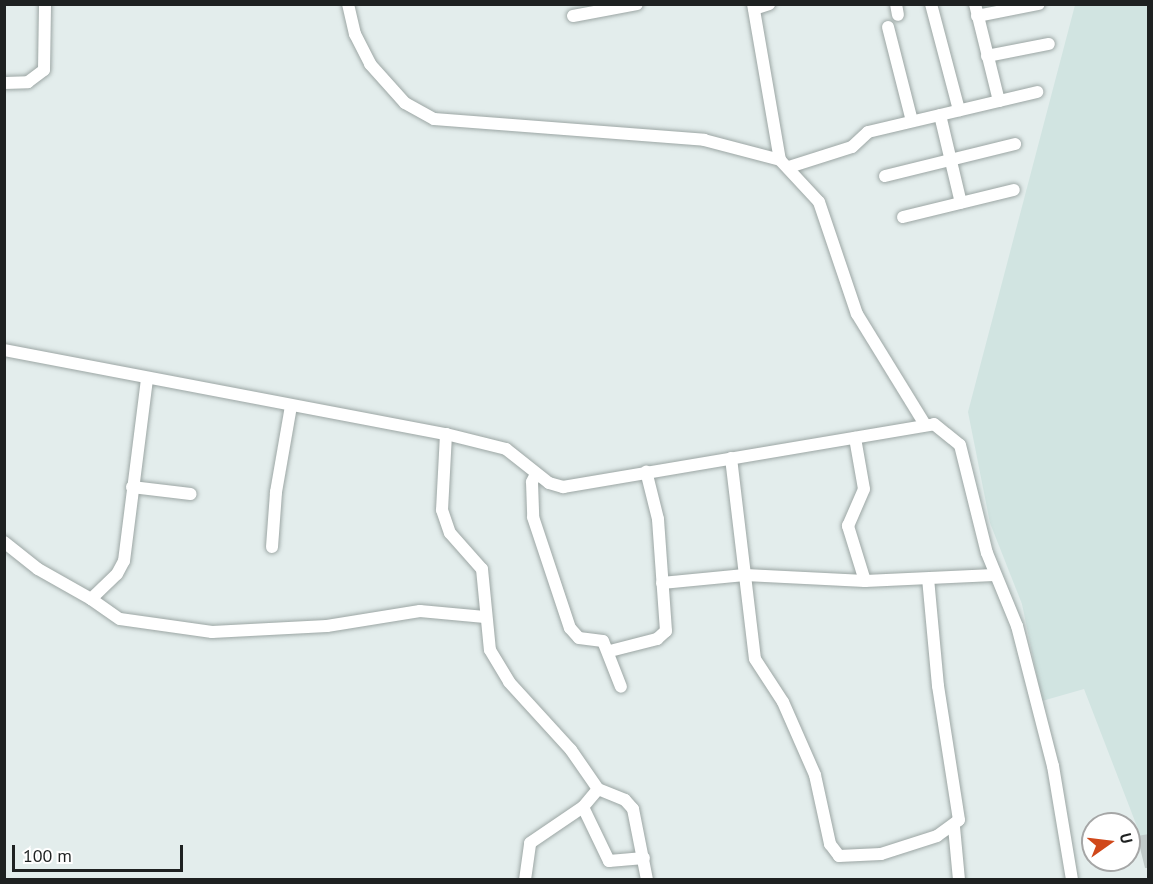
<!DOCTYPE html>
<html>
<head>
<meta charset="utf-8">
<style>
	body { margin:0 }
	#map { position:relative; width:1153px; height:884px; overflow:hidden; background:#e3edec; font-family:"PT Sans",sans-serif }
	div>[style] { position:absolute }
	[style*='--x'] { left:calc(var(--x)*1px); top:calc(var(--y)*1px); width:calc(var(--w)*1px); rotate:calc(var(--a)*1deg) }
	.built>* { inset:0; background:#d1e4e1 }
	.building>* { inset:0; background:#c0cac9 }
	.roads { filter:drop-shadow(0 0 2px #9ca6a4) drop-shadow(0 0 2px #9ca6a4) }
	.minor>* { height:12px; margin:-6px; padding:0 6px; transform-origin:6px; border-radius:6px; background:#fff }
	span { translate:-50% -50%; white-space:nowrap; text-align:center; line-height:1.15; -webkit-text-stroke:5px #fff; paint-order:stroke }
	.frame { position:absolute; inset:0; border:6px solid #1e2121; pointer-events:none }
	.north { position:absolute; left:1081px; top:812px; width:60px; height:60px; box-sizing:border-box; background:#fff; border:2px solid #a5a6a6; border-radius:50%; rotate:76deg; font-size:16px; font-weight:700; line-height:24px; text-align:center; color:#1e2121 }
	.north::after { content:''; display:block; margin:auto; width:21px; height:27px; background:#d0481a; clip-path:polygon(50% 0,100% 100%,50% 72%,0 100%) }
	.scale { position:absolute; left:12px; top:845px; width:171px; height:27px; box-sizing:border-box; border:3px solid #1e2121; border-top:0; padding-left:8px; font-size:18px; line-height:21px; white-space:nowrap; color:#1e2121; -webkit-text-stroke:4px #fff; paint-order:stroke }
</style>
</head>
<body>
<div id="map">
	<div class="built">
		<i style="clip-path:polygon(1075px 5px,1148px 5px,1148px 855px,1084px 689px,1042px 701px,1022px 604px,990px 523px,968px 412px)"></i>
	</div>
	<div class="building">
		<i style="clip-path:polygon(1149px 834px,1149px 868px,1145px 868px,1137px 836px)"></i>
	</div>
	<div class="roads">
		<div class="minor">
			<i style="--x:348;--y:4;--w:31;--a:77"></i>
			<i style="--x:355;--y:34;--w:34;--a:63"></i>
			<i style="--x:370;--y:64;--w:52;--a:48.1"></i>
			<i style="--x:405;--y:103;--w:33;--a:29"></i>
			<i style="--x:434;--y:119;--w:271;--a:4.4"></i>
			<i style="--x:704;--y:140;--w:79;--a:14.7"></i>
			<i style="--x:780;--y:160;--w:57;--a:47.1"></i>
			<i style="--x:819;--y:202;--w:118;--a:71.3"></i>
			<i style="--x:857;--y:314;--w:128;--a:58.4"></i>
			<i style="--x:753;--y:4;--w:158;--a:80.2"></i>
			<i style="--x:896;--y:4;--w:11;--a:80"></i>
			<i style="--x:931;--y:4;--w:110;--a:75.2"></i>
			<i style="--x:975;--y:4;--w:100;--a:76.1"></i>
			<i style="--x:754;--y:9;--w:16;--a:-18"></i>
			<i style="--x:573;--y:16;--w:65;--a:-10.6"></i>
			<i style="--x:977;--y:16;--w:63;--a:-11"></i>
			<i style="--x:888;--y:27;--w:97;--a:75.7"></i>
			<i style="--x:987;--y:56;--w:63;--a:-11"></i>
			<i style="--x:4;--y:83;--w:24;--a:-2"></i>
			<i style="--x:28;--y:82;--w:20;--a:-37"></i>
			<i style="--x:44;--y:70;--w:66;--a:-89.1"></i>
			<i style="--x:940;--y:115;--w:90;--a:76.6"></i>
			<i style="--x:789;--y:167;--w:66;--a:-17.6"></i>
			<i style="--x:852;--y:147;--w:22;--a:-43"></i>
			<i style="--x:868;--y:132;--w:174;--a:-13.3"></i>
			<i style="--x:885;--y:176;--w:134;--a:-13.8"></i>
			<i style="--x:903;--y:217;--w:114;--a:-13.7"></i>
			<i style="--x:4;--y:350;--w:450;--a:10.8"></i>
			<i style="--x:446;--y:434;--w:62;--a:14"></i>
			<i style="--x:506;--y:449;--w:55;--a:38.3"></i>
			<i style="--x:549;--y:483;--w:15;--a:16"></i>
			<i style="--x:563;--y:487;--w:376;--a:-9.6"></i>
			<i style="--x:934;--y:424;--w:33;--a:39"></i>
			<i style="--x:960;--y:445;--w:111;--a:76"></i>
			<i style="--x:987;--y:553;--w:79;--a:67.7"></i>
			<i style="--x:1017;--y:626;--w:145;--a:75.6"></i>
			<i style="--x:1053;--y:766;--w:116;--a:80.5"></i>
			<i style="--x:446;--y:434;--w:76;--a:93"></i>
			<i style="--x:442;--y:510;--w:24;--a:71"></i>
			<i style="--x:450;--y:533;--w:48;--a:48.4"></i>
			<i style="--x:482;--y:569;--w:81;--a:84.4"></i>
			<i style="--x:490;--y:650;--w:37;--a:59"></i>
			<i style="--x:509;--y:682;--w:92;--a:47.6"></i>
			<i style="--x:571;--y:750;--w:47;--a:55.3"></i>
			<i style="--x:598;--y:789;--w:29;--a:22"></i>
			<i style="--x:625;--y:800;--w:12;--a:48"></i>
			<i style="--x:633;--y:809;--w:72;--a:78.8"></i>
			<i style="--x:731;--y:458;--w:202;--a:83.2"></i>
			<i style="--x:755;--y:659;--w:51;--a:56.9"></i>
			<i style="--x:783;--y:702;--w:80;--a:66.3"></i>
			<i style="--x:815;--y:775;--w:71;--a:77.7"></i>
			<i style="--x:830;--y:844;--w:15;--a:53"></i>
			<i style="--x:839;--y:856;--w:42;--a:-2.7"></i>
			<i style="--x:881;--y:854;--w:59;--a:-17.8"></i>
			<i style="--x:937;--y:836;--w:27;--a:-36"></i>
			<i style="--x:959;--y:820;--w:136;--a:-98.9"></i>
			<i style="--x:938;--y:686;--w:107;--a:-95.3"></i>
			<i style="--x:536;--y:474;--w:9;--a:117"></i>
			<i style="--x:532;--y:482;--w:35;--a:88"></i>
			<i style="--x:533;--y:517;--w:117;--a:71.6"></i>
			<i style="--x:570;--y:628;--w:13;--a:48"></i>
			<i style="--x:579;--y:638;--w:24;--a:7"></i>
			<i style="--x:603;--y:641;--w:49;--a:68.6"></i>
			<i style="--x:132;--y:487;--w:59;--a:6.8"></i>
			<i style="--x:4;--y:542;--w:43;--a:38.5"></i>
			<i style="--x:38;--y:569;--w:61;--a:29.5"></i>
			<i style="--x:91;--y:599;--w:36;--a:-44"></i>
			<i style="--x:117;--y:574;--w:15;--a:-62"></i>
			<i style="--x:124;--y:561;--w:183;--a:-82.8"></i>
			<i style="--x:272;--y:547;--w:55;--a:-85.8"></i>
			<i style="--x:276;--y:492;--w:87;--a:-80.1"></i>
			<i style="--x:865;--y:581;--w:129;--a:-2.7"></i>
			<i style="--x:662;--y:583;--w:83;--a:-5.5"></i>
			<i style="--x:745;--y:575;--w:120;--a:2.9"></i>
			<i style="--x:865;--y:581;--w:58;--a:-107.2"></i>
			<i style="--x:848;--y:526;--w:40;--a:-66.6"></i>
			<i style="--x:864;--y:489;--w:52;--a:-100"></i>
			<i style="--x:91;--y:599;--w:35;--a:35"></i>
			<i style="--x:120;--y:619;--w:93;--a:8"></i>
			<i style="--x:212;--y:632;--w:115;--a:-3"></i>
			<i style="--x:327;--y:626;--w:94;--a:-9.2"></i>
			<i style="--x:420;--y:611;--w:65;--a:5.3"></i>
			<i style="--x:610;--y:651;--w:49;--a:-14.3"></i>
			<i style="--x:657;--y:639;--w:12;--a:-42"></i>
			<i style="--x:666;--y:631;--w:112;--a:-94.1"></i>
			<i style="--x:658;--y:519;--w:49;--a:-104"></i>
			<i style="--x:583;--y:807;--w:60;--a:64.3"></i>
			<i style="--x:609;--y:861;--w:35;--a:-5"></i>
			<i style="--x:954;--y:827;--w:53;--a:84.6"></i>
			<i style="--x:525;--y:880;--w:37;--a:-82"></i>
			<i style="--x:530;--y:843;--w:64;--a:-34.2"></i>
			<i style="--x:583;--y:807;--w:23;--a:-50"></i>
		</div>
	</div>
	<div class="frame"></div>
	<div class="north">U</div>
	<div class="scale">100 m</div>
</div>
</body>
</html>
